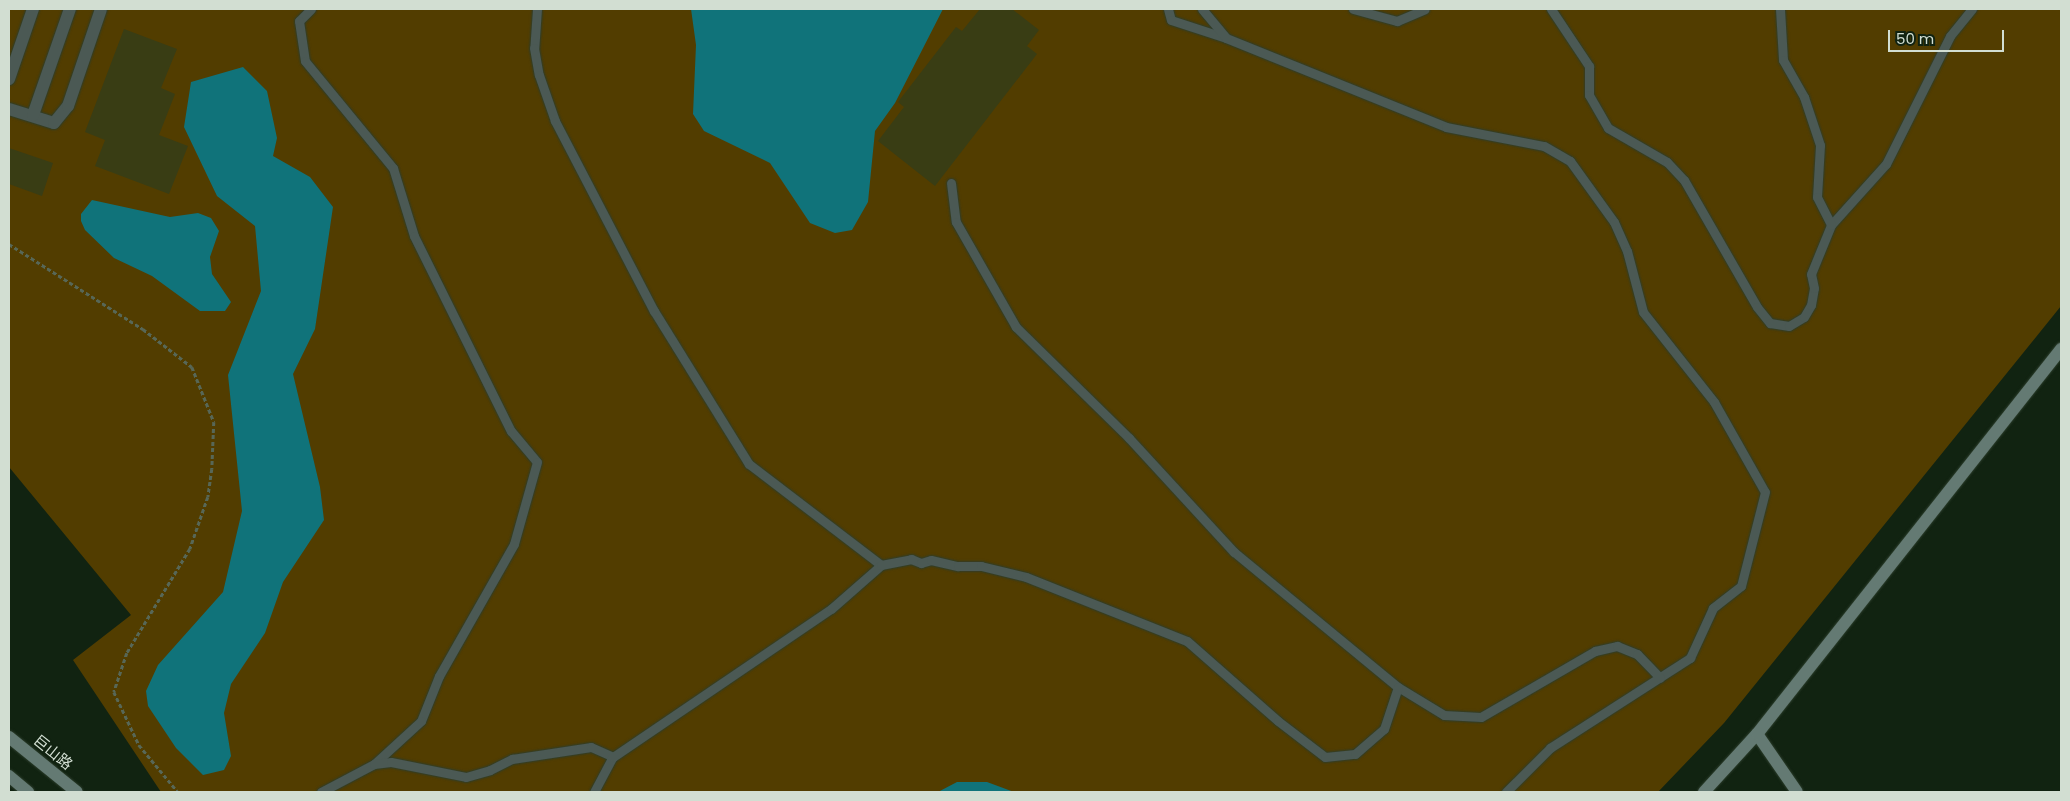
<!DOCTYPE html>
<html>
<head>
<meta charset="utf-8">
<style>
	body { margin:0 }
	#map { position:relative; width:2070px; height:801px; overflow:hidden; background:#112311; font-family:Poppins,"Noto Sans SC",sans-serif }
	div>[style] { position:absolute }
	[style*='--x'] { left:calc(var(--x)*1px); top:calc(var(--y)*1px); width:calc(var(--w)*1px); rotate:calc(var(--a)*1deg) }
	.green>* { inset:0; background:#523d00 }
	.water>* { inset:0; background:#10737a }
	.building>* { inset:0; background:#393d14 }
	.path>* { height:2.5px; margin-top:-1.25px; transform-origin:0; background:repeating-linear-gradient(90deg,#576757 0 4px,transparent 0 6.5px) }
	.roads { filter:drop-shadow(0 0 1px #2c3d2c) drop-shadow(0 0 1px #2c3d2c) }
	.lane>* { height:9px; margin:-4.5px; padding:0 4.5px; transform-origin:4.5px; border-radius:4.5px; background:#4b5954 }
	.street>* { height:12px; margin:-6px; padding:0 6px; transform-origin:6px; border-radius:6px; background:#4b5954 }
	.secondary>* { height:12px; margin:-6px; padding:0 6px; transform-origin:6px; border-radius:6px; background:#647a73 }
	span { translate:-50% -50%; white-space:nowrap; text-align:center; line-height:1.15; -webkit-text-stroke:4px #112311; paint-order:stroke }
	.street-label { font-size:15px; color:#d2ded2 }
	.frame { position:absolute; inset:0; border:10px solid #d2ded2; pointer-events:none }
	.scale { position:absolute; left:1888px; top:30px; width:116px; height:22px; box-sizing:border-box; border:2px solid #d2ded2; border-top:0; padding-left:6px; font-size:15px; line-height:18px; white-space:nowrap; color:#d2ded2; -webkit-text-stroke:4px #112311; paint-order:stroke }
</style>
</head>
<body>
<div id="map">
	<div class="green">
		<i style="clip-path:polygon(9px 9px,2061px 9px,2061px 306px,1724px 723px,1658px 792px,161px 792px,73px 660px,131px 615px,9px 467px)"></i>
	</div>
	<div class="water">
		<i style="clip-path:polygon(691px 9px,943px 9px,895px 103px,875px 131px,868px 202px,852px 230px,835px 233px,810px 223px,770px 163px,704px 131px,693px 114px,696px 45px)"></i>
		<i style="clip-path:polygon(243px 67px,267px 91px,277px 138px,273px 156px,310px 177px,333px 207px,315px 329px,293px 374px,320px 487px,324px 520px,283px 582px,265px 633px,231px 684px,224px 713px,231px 756px,224px 770px,203px 775px,176px 748px,148px 706px,146px 691px,158px 665px,223px 592px,242px 511px,228px 375px,261px 291px,255px 226px,217px 196px,184px 127px,191px 82px)"></i>
		<i style="clip-path:polygon(92px 200px,170px 217px,198px 213px,211px 218px,219px 231px,210px 257px,212px 274px,231px 302px,225px 311px,200px 311px,152px 276px,114px 258px,85px 230px,81px 221px,81px 214px)"></i>
		<i style="clip-path:polygon(957px 782px,987px 782px,1014px 792px,938px 792px)"></i>
	</div>
	<div class="building">
		<i style="clip-path:polygon(980px 9px,1012px 9px,1039px 30px,1027px 46px,1037px 54px,935px 186px,878px 141px,904px 107px,898px 102px,956px 27px,962px 31px)"></i>
		<i style="clip-path:polygon(124px 29px,177px 49px,161px 88px,175px 94px,159px 135px,188px 146px,169px 194px,95px 166px,105px 140px,85px 132px)"></i>
		<i style="clip-path:polygon(9px 148px,53px 163px,42px 196px,9px 184px)"></i>
	</div>
	<div class="path">
		<i style="--x:9;--y:244;--w:159;--a:32.4"></i>
		<i style="--x:143;--y:329;--w:62;--a:37.8"></i>
		<i style="--x:192;--y:367;--w:59;--a:68.2"></i>
		<i style="--x:214;--y:422;--w:47;--a:92.4"></i>
		<i style="--x:212;--y:469;--w:28;--a:98"></i>
		<i style="--x:208;--y:497;--w:55;--a:109.1"></i>
		<i style="--x:190;--y:549;--w:122;--a:121.2"></i>
		<i style="--x:127;--y:653;--w:41;--a:108.4"></i>
		<i style="--x:114;--y:692;--w:59;--a:64.7"></i>
		<i style="--x:139;--y:745;--w:61;--a:50.3"></i>
	</div>
	<div class="roads">
		<div class="lane">
			<i style="--x:311;--y:9;--w:17;--a:135"></i>
			<i style="--x:299;--y:21;--w:40;--a:81.5"></i>
			<i style="--x:305;--y:61;--w:139;--a:50.6"></i>
			<i style="--x:393;--y:168;--w:71;--a:72.8"></i>
			<i style="--x:414;--y:236;--w:218;--a:63.6"></i>
			<i style="--x:511;--y:431;--w:40;--a:50"></i>
			<i style="--x:537;--y:462;--w:85;--a:105.7"></i>
			<i style="--x:514;--y:544;--w:152;--a:119.6"></i>
			<i style="--x:439;--y:676;--w:48;--a:111.8"></i>
			<i style="--x:421;--y:721;--w:64;--a:137.5"></i>
			<i style="--x:537;--y:9;--w:39;--a:94"></i>
			<i style="--x:534;--y:48;--w:27;--a:80"></i>
			<i style="--x:539;--y:75;--w:49;--a:70.8"></i>
			<i style="--x:555;--y:121;--w:214;--a:62.5"></i>
			<i style="--x:654;--y:311;--w:180;--a:58.2"></i>
			<i style="--x:749;--y:464;--w:166;--a:37.4"></i>
			<i style="--x:1168;--y:9;--w:11;--a:75"></i>
			<i style="--x:1171;--y:20;--w:58;--a:18.1"></i>
			<i style="--x:1226;--y:38;--w:237;--a:22"></i>
			<i style="--x:1446;--y:127;--w:100;--a:11"></i>
			<i style="--x:1544;--y:146;--w:30;--a:30"></i>
			<i style="--x:1570;--y:161;--w:75;--a:54.2"></i>
			<i style="--x:1614;--y:222;--w:32;--a:66"></i>
			<i style="--x:1627;--y:251;--w:63;--a:75.3"></i>
			<i style="--x:1643;--y:312;--w:115;--a:51.7"></i>
			<i style="--x:1714;--y:402;--w:103;--a:60.5"></i>
			<i style="--x:1765;--y:492;--w:97;--a:104.3"></i>
			<i style="--x:1741;--y:586;--w:36;--a:142"></i>
			<i style="--x:1713;--y:608;--w:55;--a:114.7"></i>
			<i style="--x:1690;--y:658;--w:166;--a:147.3"></i>
			<i style="--x:1550;--y:748;--w:62;--a:135"></i>
			<i style="--x:1202;--y:9;--w:38;--a:50"></i>
			<i style="--x:1353;--y:9;--w:46;--a:15.3"></i>
			<i style="--x:1397;--y:21;--w:30;--a:-23"></i>
			<i style="--x:1551;--y:9;--w:69;--a:56.3"></i>
			<i style="--x:1589;--y:66;--w:29;--a:90"></i>
			<i style="--x:1589;--y:95;--w:38;--a:60"></i>
			<i style="--x:1608;--y:128;--w:68;--a:30"></i>
			<i style="--x:1667;--y:162;--w:25;--a:47"></i>
			<i style="--x:1684;--y:180;--w:146;--a:60.1"></i>
			<i style="--x:1757;--y:307;--w:21;--a:51"></i>
			<i style="--x:1770;--y:323;--w:19;--a:9"></i>
			<i style="--x:1789;--y:326;--w:17;--a:-31"></i>
			<i style="--x:1804;--y:317;--w:14;--a:-60"></i>
			<i style="--x:1811;--y:305;--w:17;--a:-80"></i>
			<i style="--x:1814;--y:288;--w:14;--a:-102"></i>
			<i style="--x:1811;--y:274;--w:53;--a:-67.8"></i>
			<i style="--x:1831;--y:225;--w:82;--a:-48"></i>
			<i style="--x:1886;--y:164;--w:143;--a:-63.4"></i>
			<i style="--x:1950;--y:36;--w:35;--a:-51"></i>
			<i style="--x:1780;--y:9;--w:51;--a:86.6"></i>
			<i style="--x:1783;--y:60;--w:43;--a:60.4"></i>
			<i style="--x:1804;--y:97;--w:51;--a:71.6"></i>
			<i style="--x:1820;--y:145;--w:52;--a:93.3"></i>
			<i style="--x:1817;--y:197;--w:31;--a:63"></i>
			<i style="--x:951;--y:183;--w:39;--a:83"></i>
			<i style="--x:956;--y:222;--w:121;--a:60.3"></i>
			<i style="--x:1016;--y:327;--w:158;--a:44.5"></i>
			<i style="--x:1129;--y:438;--w:155;--a:47.4"></i>
			<i style="--x:1234;--y:552;--w:212;--a:39.5"></i>
			<i style="--x:1398;--y:687;--w:54;--a:31.3"></i>
			<i style="--x:1444;--y:715;--w:37;--a:3"></i>
			<i style="--x:1481;--y:717;--w:132;--a:-30.1"></i>
			<i style="--x:1595;--y:651;--w:23;--a:-13"></i>
			<i style="--x:1617;--y:646;--w:22;--a:22"></i>
			<i style="--x:1637;--y:654;--w:33;--a:46"></i>
			<i style="--x:321;--y:792;--w:60;--a:-27.8"></i>
			<i style="--x:374;--y:764;--w:17;--a:-7"></i>
			<i style="--x:391;--y:762;--w:76;--a:11.3"></i>
			<i style="--x:466;--y:777;--w:25;--a:-16"></i>
			<i style="--x:490;--y:770;--w:25;--a:-27"></i>
			<i style="--x:512;--y:759;--w:80;--a:-8.6"></i>
			<i style="--x:591;--y:747;--w:24;--a:24"></i>
			<i style="--x:594;--y:792;--w:40;--a:-62"></i>
			<i style="--x:613;--y:757;--w:263;--a:-34.2"></i>
			<i style="--x:831;--y:609;--w:67;--a:-41.3"></i>
			<i style="--x:881;--y:565;--w:31;--a:-11"></i>
			<i style="--x:911;--y:559;--w:11;--a:22"></i>
			<i style="--x:921;--y:563;--w:10;--a:-17"></i>
			<i style="--x:931;--y:560;--w:28;--a:13"></i>
			<i style="--x:958;--y:566;--w:23;--a:0"></i>
			<i style="--x:981;--y:566;--w:46;--a:13.7"></i>
			<i style="--x:1026;--y:577;--w:173;--a:21.7"></i>
			<i style="--x:1187;--y:641;--w:121;--a:41.3"></i>
			<i style="--x:1278;--y:721;--w:59;--a:37.5"></i>
			<i style="--x:1325;--y:757;--w:30;--a:-6"></i>
			<i style="--x:1355;--y:754;--w:38;--a:-41"></i>
			<i style="--x:1384;--y:729;--w:44;--a:-71.6"></i>
		</div>
		<div class="street">
			<i style="--x:9;--y:79;--w:74;--a:-71.1"></i>
			<i style="--x:9;--y:109;--w:47;--a:17.3"></i>
			<i style="--x:54;--y:123;--w:22;--a:-51"></i>
			<i style="--x:68;--y:106;--w:102;--a:-71.2"></i>
			<i style="--x:33;--y:115;--w:112;--a:-70.8"></i>
		</div>
		<div class="secondary">
			<i style="--x:1757;--y:734;--w:70;--a:55.4"></i>
			<i style="--x:9;--y:737;--w:87;--a:39"></i>
			<i style="--x:9;--y:776;--w:25;--a:40"></i>
			<i style="--x:1704;--y:792;--w:79;--a:-47.6"></i>
			<i style="--x:1757;--y:734;--w:491;--a:-51.7"></i>
		</div>
	</div>
	<div class="street-label">
		<span style="left:53px;top:752px;rotate:39deg">巨山路</span>
	</div>
	<div class="frame"></div>
	<div class="scale">50 m</div>
</div>
</body>
</html>
